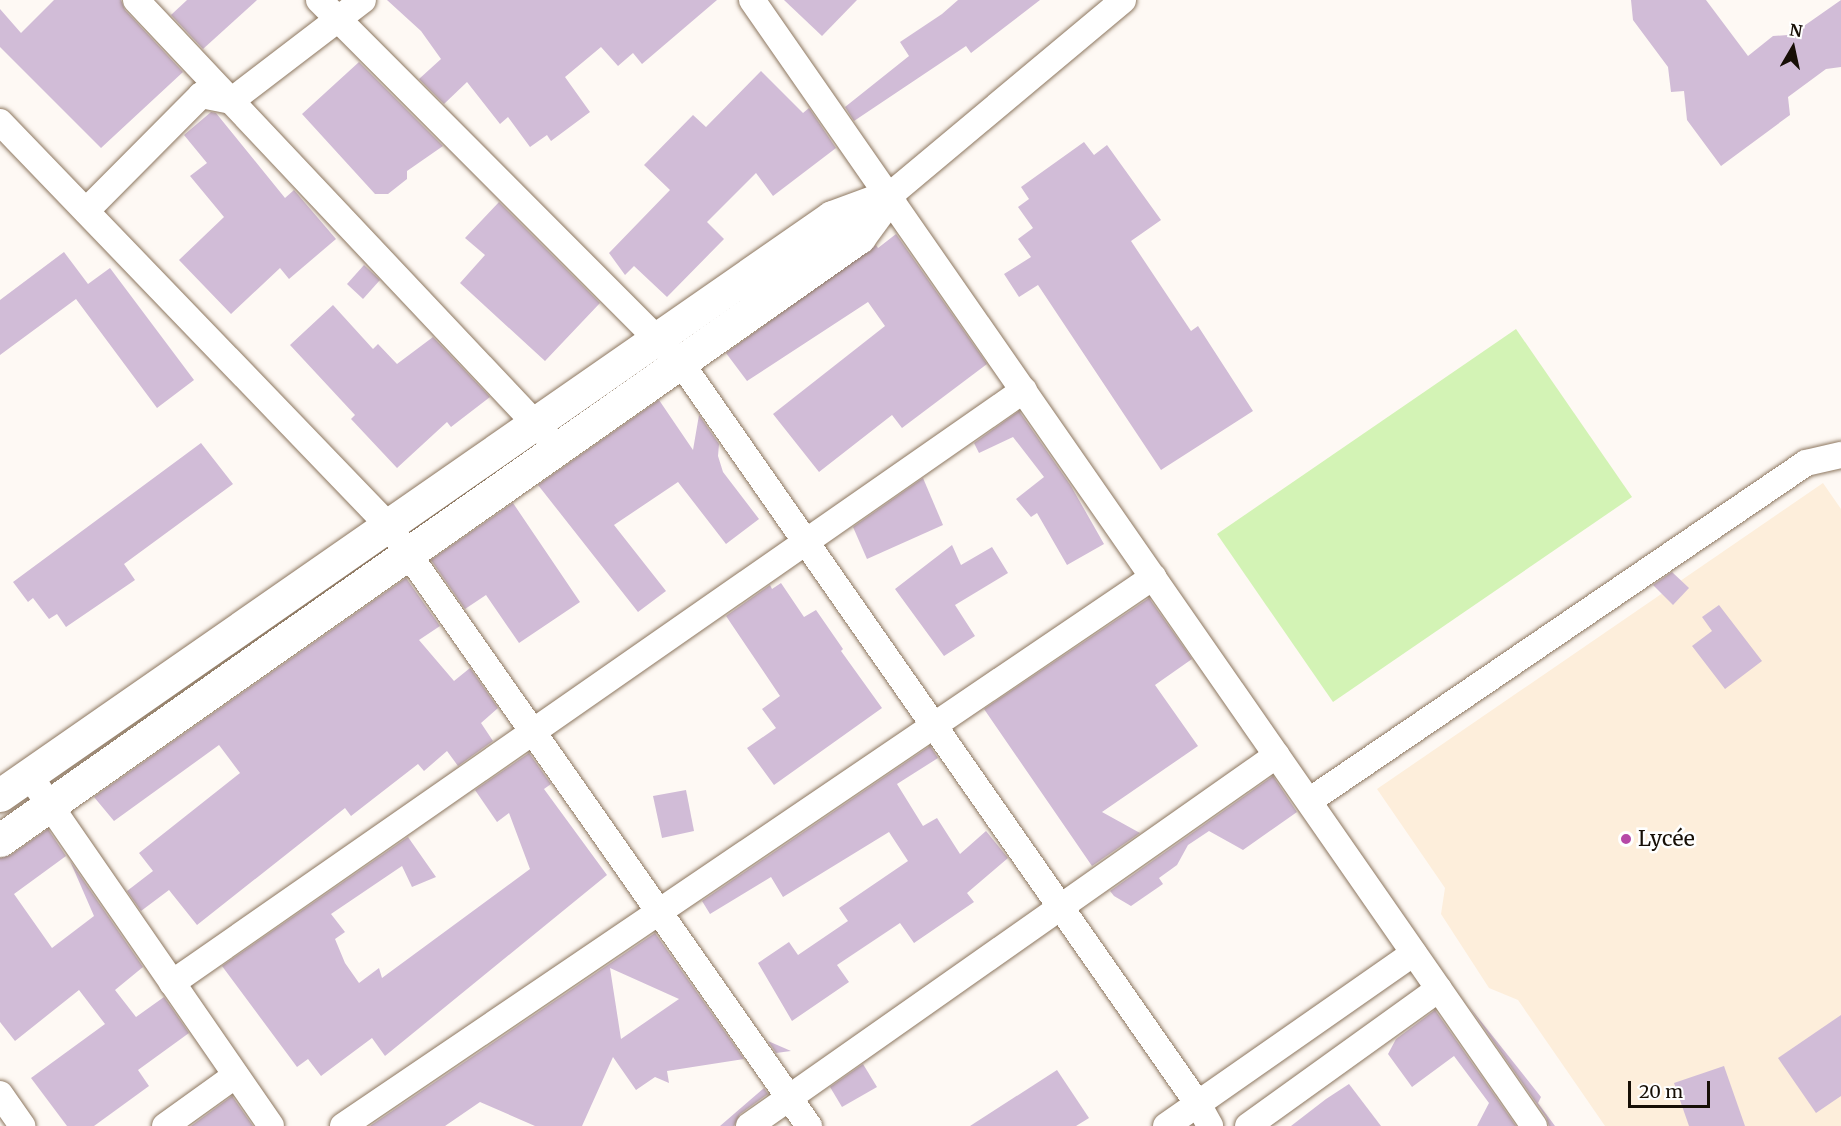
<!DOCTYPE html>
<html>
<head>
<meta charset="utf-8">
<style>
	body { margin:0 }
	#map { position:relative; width:1841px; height:1126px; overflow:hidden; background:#fef9f4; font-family:Merriweather,serif }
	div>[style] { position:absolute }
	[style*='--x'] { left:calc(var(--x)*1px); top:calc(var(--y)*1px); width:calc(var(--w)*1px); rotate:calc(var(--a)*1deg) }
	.education>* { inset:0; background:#fdeedb }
	.green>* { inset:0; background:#d3f3b5 }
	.building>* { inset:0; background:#d1bcd7 }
	.roads { filter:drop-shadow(0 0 2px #8d7760) drop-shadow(0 0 2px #8d7760) }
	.minor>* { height:26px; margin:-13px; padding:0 13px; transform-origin:13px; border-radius:13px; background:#fff }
	.secondary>* { height:33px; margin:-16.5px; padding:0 16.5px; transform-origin:16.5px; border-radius:16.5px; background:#fff }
	.dots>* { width:16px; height:16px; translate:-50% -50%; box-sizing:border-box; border:3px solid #fff; border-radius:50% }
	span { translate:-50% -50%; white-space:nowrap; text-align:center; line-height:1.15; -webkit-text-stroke:5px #fff; paint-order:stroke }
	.poi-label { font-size:21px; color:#170f06 }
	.left { translate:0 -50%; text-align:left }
	.north { position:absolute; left:1763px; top:18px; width:60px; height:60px; -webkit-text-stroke:4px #fff; paint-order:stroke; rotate:9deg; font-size:16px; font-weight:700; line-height:24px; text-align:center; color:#170f06 }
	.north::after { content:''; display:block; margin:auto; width:21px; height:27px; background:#170f06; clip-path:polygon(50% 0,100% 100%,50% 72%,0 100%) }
	.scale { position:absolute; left:1628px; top:1081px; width:82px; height:27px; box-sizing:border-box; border:3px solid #170f06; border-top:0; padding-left:8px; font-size:18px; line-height:21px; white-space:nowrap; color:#170f06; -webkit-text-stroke:4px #fff; paint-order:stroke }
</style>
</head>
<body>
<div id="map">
	<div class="education">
		<i style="clip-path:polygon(1823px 483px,1841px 509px,1841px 1126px,1605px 1126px,1518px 1000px,1489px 988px,1441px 914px,1445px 888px,1377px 789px)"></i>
	</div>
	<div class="green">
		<i style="clip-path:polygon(1516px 329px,1632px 497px,1333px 702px,1217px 534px)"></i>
	</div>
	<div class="building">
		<i style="clip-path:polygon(54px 0,121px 0,125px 10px,183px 72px,101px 148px,0 47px,0 9px,21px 33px)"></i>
		<i style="clip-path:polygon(187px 0,257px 0,203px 49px,171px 15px)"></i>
		<i style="clip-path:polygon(387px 0,717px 0,642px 64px,633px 53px,618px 66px,601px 47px,565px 77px,590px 112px,551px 141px,547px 135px,530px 147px,508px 117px,500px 124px,467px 82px,444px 104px,419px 79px,441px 59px,421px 31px)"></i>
		<i style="clip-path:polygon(784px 0,857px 0,822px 36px)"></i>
		<i style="clip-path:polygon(958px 0,1040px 0,971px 53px,966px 46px,854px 121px,845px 107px,909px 56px,900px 42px,942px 14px)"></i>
		<i style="clip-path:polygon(1631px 0,1706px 0,1748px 56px,1773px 36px,1788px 35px,1801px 28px,1841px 0,1841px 67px,1826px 69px,1788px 97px,1790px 115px,1721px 166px,1687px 120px,1684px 91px,1671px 92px,1668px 67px,1633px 20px)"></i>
		<i style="clip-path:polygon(359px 62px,443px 146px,407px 171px,407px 179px,388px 194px,375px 194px,302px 114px)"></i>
		<i style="clip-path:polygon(761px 71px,803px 113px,809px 108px,836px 148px,773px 196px,756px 173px,707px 222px,724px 239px,667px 297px,634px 266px,625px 275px,609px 253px,670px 190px,644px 165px,693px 115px,706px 127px)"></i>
		<i style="clip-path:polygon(211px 112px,216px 113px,285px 198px,294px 190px,336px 239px,289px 279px,280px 268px,231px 314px,179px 260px,224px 217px,190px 176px,207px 163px,184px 135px)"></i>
		<i style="clip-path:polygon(1084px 142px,1094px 155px,1107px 145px,1161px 220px,1131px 241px,1191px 331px,1198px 326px,1253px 411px,1161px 470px,1038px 285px,1019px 297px,1004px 274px,1031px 257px,1018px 239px,1033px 228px,1018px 207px,1029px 199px,1021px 187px)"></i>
		<i style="clip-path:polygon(499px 202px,600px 303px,545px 361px,460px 283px,485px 255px,465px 238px)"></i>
		<i style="clip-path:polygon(896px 234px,987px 364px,902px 428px,892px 415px,819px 472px,773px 414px,885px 326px,868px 302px,747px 381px,726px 353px,876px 245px,878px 248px)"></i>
		<i style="clip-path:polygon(64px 252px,88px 284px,110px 268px,194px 380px,157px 408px,76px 299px,0 355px,0 300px)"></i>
		<i style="clip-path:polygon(364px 265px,380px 280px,363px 299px,347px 284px)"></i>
		<i style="clip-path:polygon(333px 305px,373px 349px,378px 344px,397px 364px,433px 337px,490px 397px,451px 427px,447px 422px,397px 468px,351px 419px,355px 415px,290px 345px)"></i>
		<i style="clip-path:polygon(659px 400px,693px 450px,699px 415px,719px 444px,718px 456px,723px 472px,759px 519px,726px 544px,678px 482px,614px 525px,666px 591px,638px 612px,538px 485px)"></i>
		<i style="clip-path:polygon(1019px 411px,1071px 486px,1104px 544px,1067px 565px,1037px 513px,1031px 517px,1016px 499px,1044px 477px,1013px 437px,979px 453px,974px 443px)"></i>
		<i style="clip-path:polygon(201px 443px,233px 484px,124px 564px,135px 580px,66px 627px,57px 614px,49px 619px,33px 598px,28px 602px,13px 582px)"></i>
		<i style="clip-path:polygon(923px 478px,943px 525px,867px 559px,853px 527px)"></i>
		<i style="clip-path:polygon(513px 503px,580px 602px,519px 643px,486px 595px,465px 609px,431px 560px)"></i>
		<i style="clip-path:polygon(952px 545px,961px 565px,992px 547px,1008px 573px,955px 605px,975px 636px,944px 656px,895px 589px)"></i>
		<i style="clip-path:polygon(1672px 572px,1689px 588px,1673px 605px,1653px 585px)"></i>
		<i style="clip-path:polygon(406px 578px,440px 626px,419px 640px,454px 681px,470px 668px,498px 708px,481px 723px,493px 741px,458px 766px,447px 751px,424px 771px,418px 764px,351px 816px,345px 808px,197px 925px,169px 890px,141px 911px,127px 891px,153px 871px,139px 853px,240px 773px,219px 745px,114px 821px,94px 797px)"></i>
		<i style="clip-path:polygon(781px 583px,804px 617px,816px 610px,843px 649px,841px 651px,882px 708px,774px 785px,747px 748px,776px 728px,762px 709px,780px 696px,726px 616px,770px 585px,772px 589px)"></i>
		<i style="clip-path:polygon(1149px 598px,1192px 659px,1155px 685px,1198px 746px,1102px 812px,1140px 833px,1092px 866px,984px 709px)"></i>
		<i style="clip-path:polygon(1719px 605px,1762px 661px,1725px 689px,1692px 646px,1712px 631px,1702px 617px)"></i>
		<i style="clip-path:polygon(930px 746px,938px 758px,897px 784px,923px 826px,937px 818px,960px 854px,986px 831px,1008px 858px,967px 893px,974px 902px,914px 943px,900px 923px,837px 965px,849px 982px,792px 1021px,758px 963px,789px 942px,798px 955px,848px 921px,839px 908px,908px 861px,889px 832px,783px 897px,771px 877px,710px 914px,702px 901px)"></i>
		<i style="clip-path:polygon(529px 753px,551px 784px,544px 789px,607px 875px,385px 1056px,372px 1038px,321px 1076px,308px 1059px,297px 1067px,222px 966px,408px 837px,436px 877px,412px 887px,402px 866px,331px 914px,345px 932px,335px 939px,345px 963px,359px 983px,379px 968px,382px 978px,386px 975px,530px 869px,509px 813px,497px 822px,475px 790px)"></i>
		<i style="clip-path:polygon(1273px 776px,1297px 812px,1243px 850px,1209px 831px,1188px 845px,1177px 865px,1159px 878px,1163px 884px,1131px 906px,1114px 896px,1110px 891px)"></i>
		<i style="clip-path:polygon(686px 790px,694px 831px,662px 838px,653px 796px)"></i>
		<i style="clip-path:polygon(48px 829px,66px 856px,14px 894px,52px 948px,94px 916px,70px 861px,143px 967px,115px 990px,136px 1017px,164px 997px,189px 1033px,138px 1070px,149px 1086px,94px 1126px,67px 1126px,31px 1078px,105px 1024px,79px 990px,15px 1041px,0 1022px,0 858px,11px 855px)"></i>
		<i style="clip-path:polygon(evenodd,655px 933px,744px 1059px,667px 1071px,669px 1083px,655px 1077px,636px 1090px,613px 1057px,582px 1126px,535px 1126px,480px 1102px,445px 1126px,370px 1126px,655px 933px,610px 968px,679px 999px,621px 1039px,610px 968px)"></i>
		<i style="clip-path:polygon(1468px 1005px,1541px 1097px,1538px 1103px,1555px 1126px,1549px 1126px,1546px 1117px)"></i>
		<i style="clip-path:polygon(1435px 1010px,1516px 1126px,1477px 1126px,1489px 1103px,1454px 1056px,1412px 1087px,1388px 1054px,1396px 1039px)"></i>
		<i style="clip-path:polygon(1841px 1015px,1841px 1096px,1816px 1113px,1778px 1058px)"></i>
		<i style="clip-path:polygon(768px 1041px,791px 1051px,776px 1053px)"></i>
		<i style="clip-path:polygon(863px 1064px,877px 1087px,842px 1107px,830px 1087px)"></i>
		<i style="clip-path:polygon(1724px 1066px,1745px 1126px,1689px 1126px,1674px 1083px)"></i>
		<i style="clip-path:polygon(1057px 1070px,1089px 1118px,1076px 1126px,970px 1126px)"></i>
		<i style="clip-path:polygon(1349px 1084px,1381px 1126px,1291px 1126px,1326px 1099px)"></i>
		<i style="clip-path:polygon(764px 1088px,768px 1094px,740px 1114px,734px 1126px,720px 1126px)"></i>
		<i style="clip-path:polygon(232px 1096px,253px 1126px,191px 1126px)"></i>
	</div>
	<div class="roads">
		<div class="minor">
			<i style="--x:136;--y:0;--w:599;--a:46.69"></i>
			<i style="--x:319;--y:0;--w:513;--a:45.08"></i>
			<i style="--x:681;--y:363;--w:904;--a:55.1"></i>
			<i style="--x:1198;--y:1104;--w:25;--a:61"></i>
			<i style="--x:752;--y:0;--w:1371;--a:55.22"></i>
			<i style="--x:0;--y:122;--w:559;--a:46.09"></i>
			<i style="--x:388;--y:525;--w:734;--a:54.99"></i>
			<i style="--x:889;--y:196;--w:305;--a:-39.9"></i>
			<i style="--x:86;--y:211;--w:163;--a:-45.2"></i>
			<i style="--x:201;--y:95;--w:31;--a:11"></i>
			<i style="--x:231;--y:101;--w:166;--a:-37.4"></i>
			<i style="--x:29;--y:775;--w:426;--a:55.4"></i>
			<i style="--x:1309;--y:801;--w:601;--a:-34.22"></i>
			<i style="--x:1806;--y:463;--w:36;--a:-13"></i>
			<i style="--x:172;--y:983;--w:1038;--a:-34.84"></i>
			<i style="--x:0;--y:1094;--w:39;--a:55"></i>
			<i style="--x:165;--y:1126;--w:87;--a:-35.7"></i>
			<i style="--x:343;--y:1126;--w:979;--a:-34.13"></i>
			<i style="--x:749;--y:1126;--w:645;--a:-35.09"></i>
			<i style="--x:1166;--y:1126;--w:302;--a:-34.9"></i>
			<i style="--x:1248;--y:1126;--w:235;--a:-35.7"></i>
		</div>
		<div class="secondary">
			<i style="--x:0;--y:795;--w:1013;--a:-34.79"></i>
			<i style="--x:832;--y:217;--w:61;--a:-20.2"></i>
			<i style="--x:0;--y:840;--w:1050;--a:-35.07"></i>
			<i style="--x:859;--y:237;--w:51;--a:-53.8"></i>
		</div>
	</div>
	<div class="dots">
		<i style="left:1626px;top:839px;background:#b648a7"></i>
	</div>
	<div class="poi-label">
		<span class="left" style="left:1638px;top:839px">Lycée</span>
	</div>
	<div class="north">N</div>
	<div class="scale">20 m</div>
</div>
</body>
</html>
